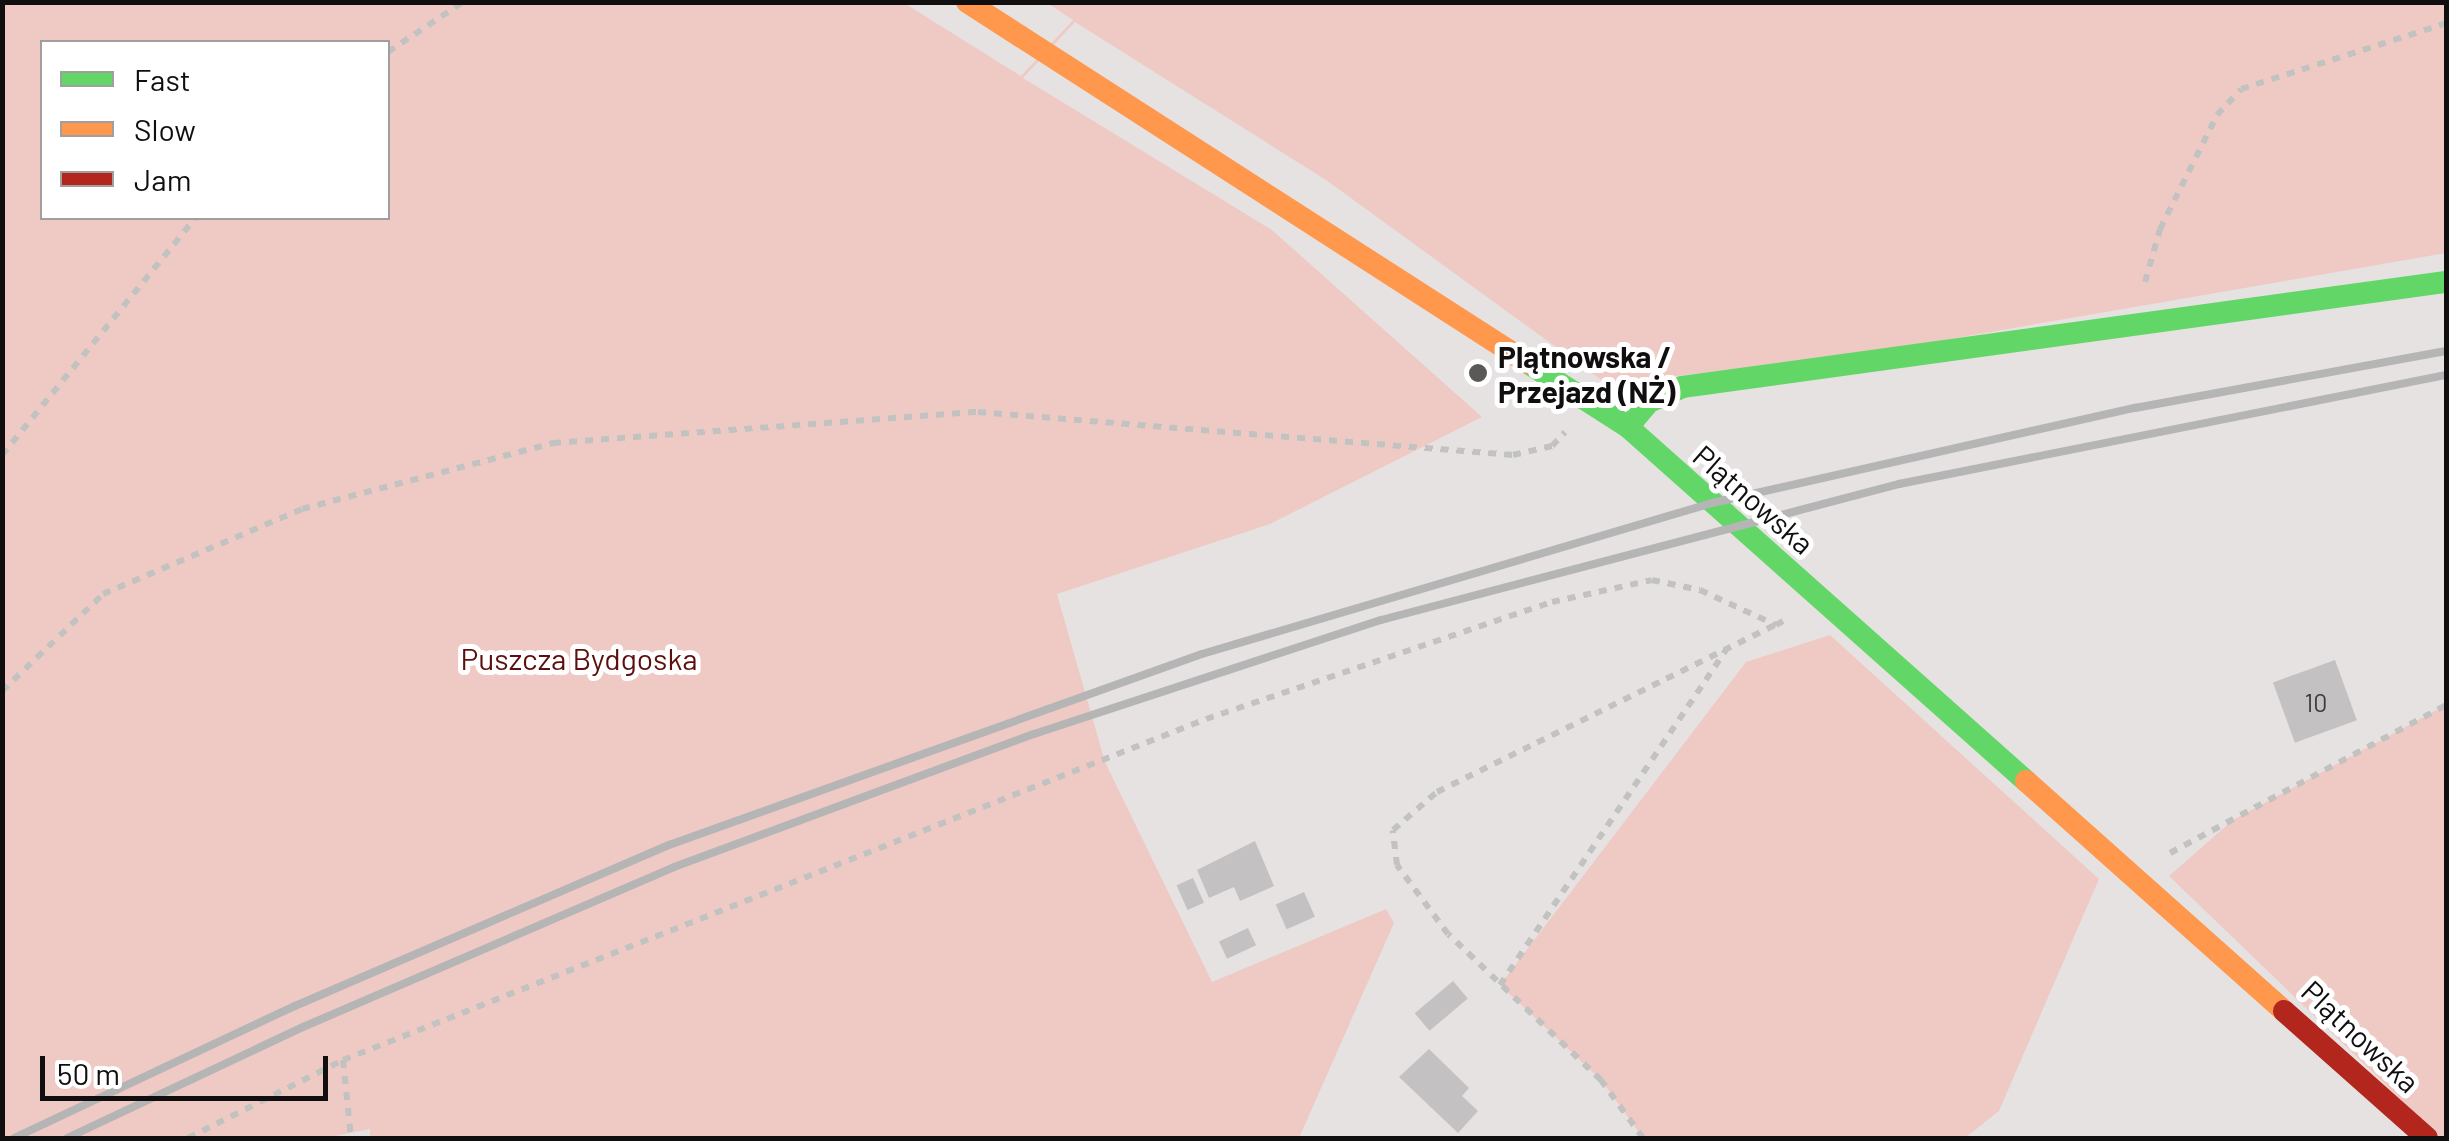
<!DOCTYPE html>
<html>
<head>
<meta charset="utf-8">
<style>
	body { margin:0 }
	#map { position:relative; width:2449px; height:1141px; overflow:hidden; background:#e5e2e1; font-family:Barlow,sans-serif }
	div>[style] { position:absolute }
	[style*='--x'] { left:calc(var(--x)*1px); top:calc(var(--y)*1px); width:calc(var(--w)*1px); rotate:calc(var(--a)*1deg) }
	.green>* { inset:0; background:#efcac5 }
	.building>* { inset:0; background:#c3c1c1; transform-origin:0 0 }
	.path>* { height:6px; margin-top:-3px; transform-origin:0; background:repeating-linear-gradient(90deg,#c2c2c1 0 8px,transparent 0 16px) }
	.fast>* { height:22px; margin:-11px; padding:0 11px; transform-origin:11px; border-radius:11px; background:#63d668 }
	.slow>* { height:22px; margin:-11px; padding:0 11px; transform-origin:11px; border-radius:11px; background:#ff974d }
	.jam>* { height:22px; margin:-11px; padding:0 11px; transform-origin:11px; border-radius:11px; background:#b3261e }
	.rail>* { height:8px; margin:-4px; padding:0 4px; transform-origin:4px; border-radius:4px; background:#b5b5b5 }
	.dots>* { width:28px; height:28px; translate:-50% -50%; box-sizing:border-box; border:5px solid #fff; border-radius:50% }
	span { translate:-50% -50%; white-space:nowrap; text-align:center; line-height:1.15; -webkit-text-stroke:10px #fff; paint-order:stroke }
	.number-label { font-size:25px; color:#3d3b3b }
	.number-label span { -webkit-text-stroke-width:0 }
	.poi-label { font-size:30px; color:#100e0e; font-weight:700 }
	.left { translate:0 -50%; text-align:left }
	.street-label { font-size:30px; color:#100e0e }
	.park-label { font-size:30px; color:#5d0f0e }
	.frame { position:absolute; inset:0; border:5px solid #100e0e; pointer-events:none }
	.legend { position:absolute; left:40px; top:40px; width:350px; height:180px; box-sizing:border-box; background:#fff; border:2px solid #9f9f9f; margin:0; padding:12px 18px; list-style:none; font-size:30px; color:#100e0e }
	.legend li { display:flex; align-items:center; gap:20px; height:50px }
	.legend b { width:50px; border:2px solid #9f9f9f }
	.scale { position:absolute; left:40px; top:1056px; width:288px; height:45px; box-sizing:border-box; border:5px solid #100e0e; border-top:0; padding-left:12px; font-size:30px; line-height:35px; white-space:nowrap; color:#100e0e; -webkit-text-stroke:8px #fff; paint-order:stroke }
</style>
</head>
<body>
<div id="map">
	<div class="green">
		<div style="clip-path:polygon(evenodd,2px 3px,904px 3px,1021px 76px,1073px 20px,1047px 3px,2446px 3px,2446px 253px,1858px 355px,1607px 384px,1326px 180px,1075px 22px,1023px 78px,1272px 230px,1482px 417px,1270px 524px,1057px 594px,1105px 762px,1212px 982px,1386px 909px,1394px 923px,1299px 1138px,370px 1138px,370px 1129px,326px 1138px,3px 1138px,2px 3px,42px 42px,388px 42px,388px 218px,42px 218px,42px 42px)"></div>
		<div style="clip-path:polygon(1830px 635px,2099px 879px,1999px 1111px,1965px 1138px,1643px 1138px,1601px 1080px,1500px 985px,1746px 662px)"></div>
		<div style="clip-path:polygon(2446px 705px,2446px 1138px,2441px 1138px,2169px 876px,2233px 820px)"></div>
	</div>
	<div class="building">
		<div style="left:2335px;top:660px;width:64px;height:66px;rotate:70deg"></div>
		<div style="clip-path:polygon(1255px 841px,1274px 886px,1240px 901px,1234px 887px,1209px 898px,1197px 870px)"></div>
		<div style="left:1193px;top:878px;width:27px;height:18px;rotate:66deg"></div>
		<div style="left:1304px;top:892px;width:27px;height:31px;rotate:66deg"></div>
		<div style="left:1248px;top:928px;width:19px;height:32px;rotate:65deg"></div>
		<div style="left:1453px;top:981px;width:23px;height:50px;rotate:50deg"></div>
		<div style="clip-path:polygon(1429px 1049px,1469px 1088px,1462px 1096px,1478px 1111px,1458px 1133px,1399px 1077px)"></div>
	</div>
	<div class="path">
		<div style="--x:388;--y:52;--w:90;--a:-33.7"></div>
		<div style="--x:2145;--y:282;--w:55;--a:-74.2"></div>
		<div style="--x:2160;--y:229;--w:127;--a:-63.4"></div>
		<div style="--x:2217;--y:115;--w:35;--a:-47"></div>
		<div style="--x:2241;--y:89;--w:215;--a:-17.8"></div>
		<div style="--x:2;--y:455;--w:306;--a:-50.8"></div>
		<div style="--x:2;--y:691;--w:140;--a:-43.8"></div>
		<div style="--x:103;--y:594;--w:216;--a:-23.1"></div>
		<div style="--x:302;--y:509;--w:260;--a:-14.7"></div>
		<div style="--x:553;--y:443;--w:426;--a:-4.2"></div>
		<div style="--x:978;--y:412;--w:537;--a:4.6"></div>
		<div style="--x:1513;--y:455;--w:40;--a:-13"></div>
		<div style="--x:1552;--y:446;--w:19;--a:-47"></div>
		<div style="--x:2170;--y:853;--w:313;--a:-28.2"></div>
		<div style="--x:1500;--y:985;--w:404;--a:-56"></div>
		<div style="--x:343;--y:1060;--w:78;--a:84.1"></div>
		<div style="--x:188;--y:1138;--w:174;--a:-26.7"></div>
		<div style="--x:343;--y:1060;--w:928;--a:-21.56"></div>
		<div style="--x:1206;--y:719;--w:365;--a:-18.7"></div>
		<div style="--x:1552;--y:602;--w:102;--a:-12.4"></div>
		<div style="--x:1652;--y:580;--w:49;--a:11.8"></div>
		<div style="--x:1700;--y:590;--w:84;--a:24.7"></div>
		<div style="--x:1776;--y:625;--w:13;--a:-29"></div>
		<div style="--x:1643;--y:1138;--w:72;--a:-125.9"></div>
		<div style="--x:1601;--y:1080;--w:211;--a:-136.3"></div>
		<div style="--x:1448;--y:934;--w:86;--a:-126.5"></div>
		<div style="--x:1397;--y:865;--w:35;--a:-97"></div>
		<div style="--x:1393;--y:830;--w:58;--a:-40.8"></div>
		<div style="--x:1437;--y:792;--w:377;--a:-26.3"></div>
	</div>
	<div class="fast">
		<div style="--x:1528;--y:363;--w:119;--a:32.6"></div>
		<div style="--x:1628;--y:427;--w:533;--a:41.65"></div>
		<div style="--x:1628;--y:427;--w:33;--a:-50"></div>
		<div style="--x:1649;--y:402;--w:36;--a:-24"></div>
		<div style="--x:1682;--y:387;--w:771;--a:-7.83"></div>
	</div>
	<div class="slow">
		<div style="--x:967;--y:2;--w:667;--a:32.76"></div>
		<div style="--x:2026;--y:781;--w:346;--a:41.7"></div>
	</div>
	<div class="jam">
		<div style="--x:2284;--y:1011;--w:191;--a:41.6"></div>
	</div>
	<div class="rail">
		<div style="--x:14;--y:1138;--w:310;--a:-25.2"></div>
		<div style="--x:295;--y:1006;--w:407;--a:-23.3"></div>
		<div style="--x:669;--y:845;--w:566;--a:-19.72"></div>
		<div style="--x:1202;--y:654;--w:532;--a:-16.49"></div>
		<div style="--x:1712;--y:503;--w:434;--a:-12.7"></div>
		<div style="--x:2135;--y:408;--w:316;--a:-10.4"></div>
		<div style="--x:67;--y:1138;--w:261;--a:-25.2"></div>
		<div style="--x:303;--y:1027;--w:404;--a:-23.3"></div>
		<div style="--x:674;--y:867;--w:384;--a:-20.3"></div>
		<div style="--x:1034;--y:734;--w:365;--a:-18.2"></div>
		<div style="--x:1381;--y:620;--w:536;--a:-14.71"></div>
		<div style="--x:1899;--y:484;--w:558;--a:-11.27"></div>
	</div>
	<div class="dots">
		<div style="left:1478px;top:373px;background:#5b5858"></div>
	</div>
	<div class="number-label">
		<span style="left:2316px;top:702px">10</span>
	</div>
	<div class="poi-label">
		<span class="left" style="left:1498px;top:373px">Plątnowska /<br>Przejazd (NŻ)</span>
	</div>
	<div class="street-label">
		<span style="left:1754px;top:499px;rotate:41deg">Plątnowska</span>
		<span style="left:2361px;top:1036px;rotate:43deg">Plątnowska</span>
	</div>
	<div class="park-label">
		<span style="left:579px;top:658px">Puszcza Bydgoska</span>
	</div>
	<div class="frame"></div>
	<ul class="legend">
	<li><b style="height:12px;background:#63d668"></b>Fast</li>
	<li><b style="height:12px;background:#ff974d"></b>Slow</li>
	<li><b style="height:12px;background:#b3261e"></b>Jam</li>
	</ul>
	<div class="scale">50 m</div>
</div>
</body>
</html>
